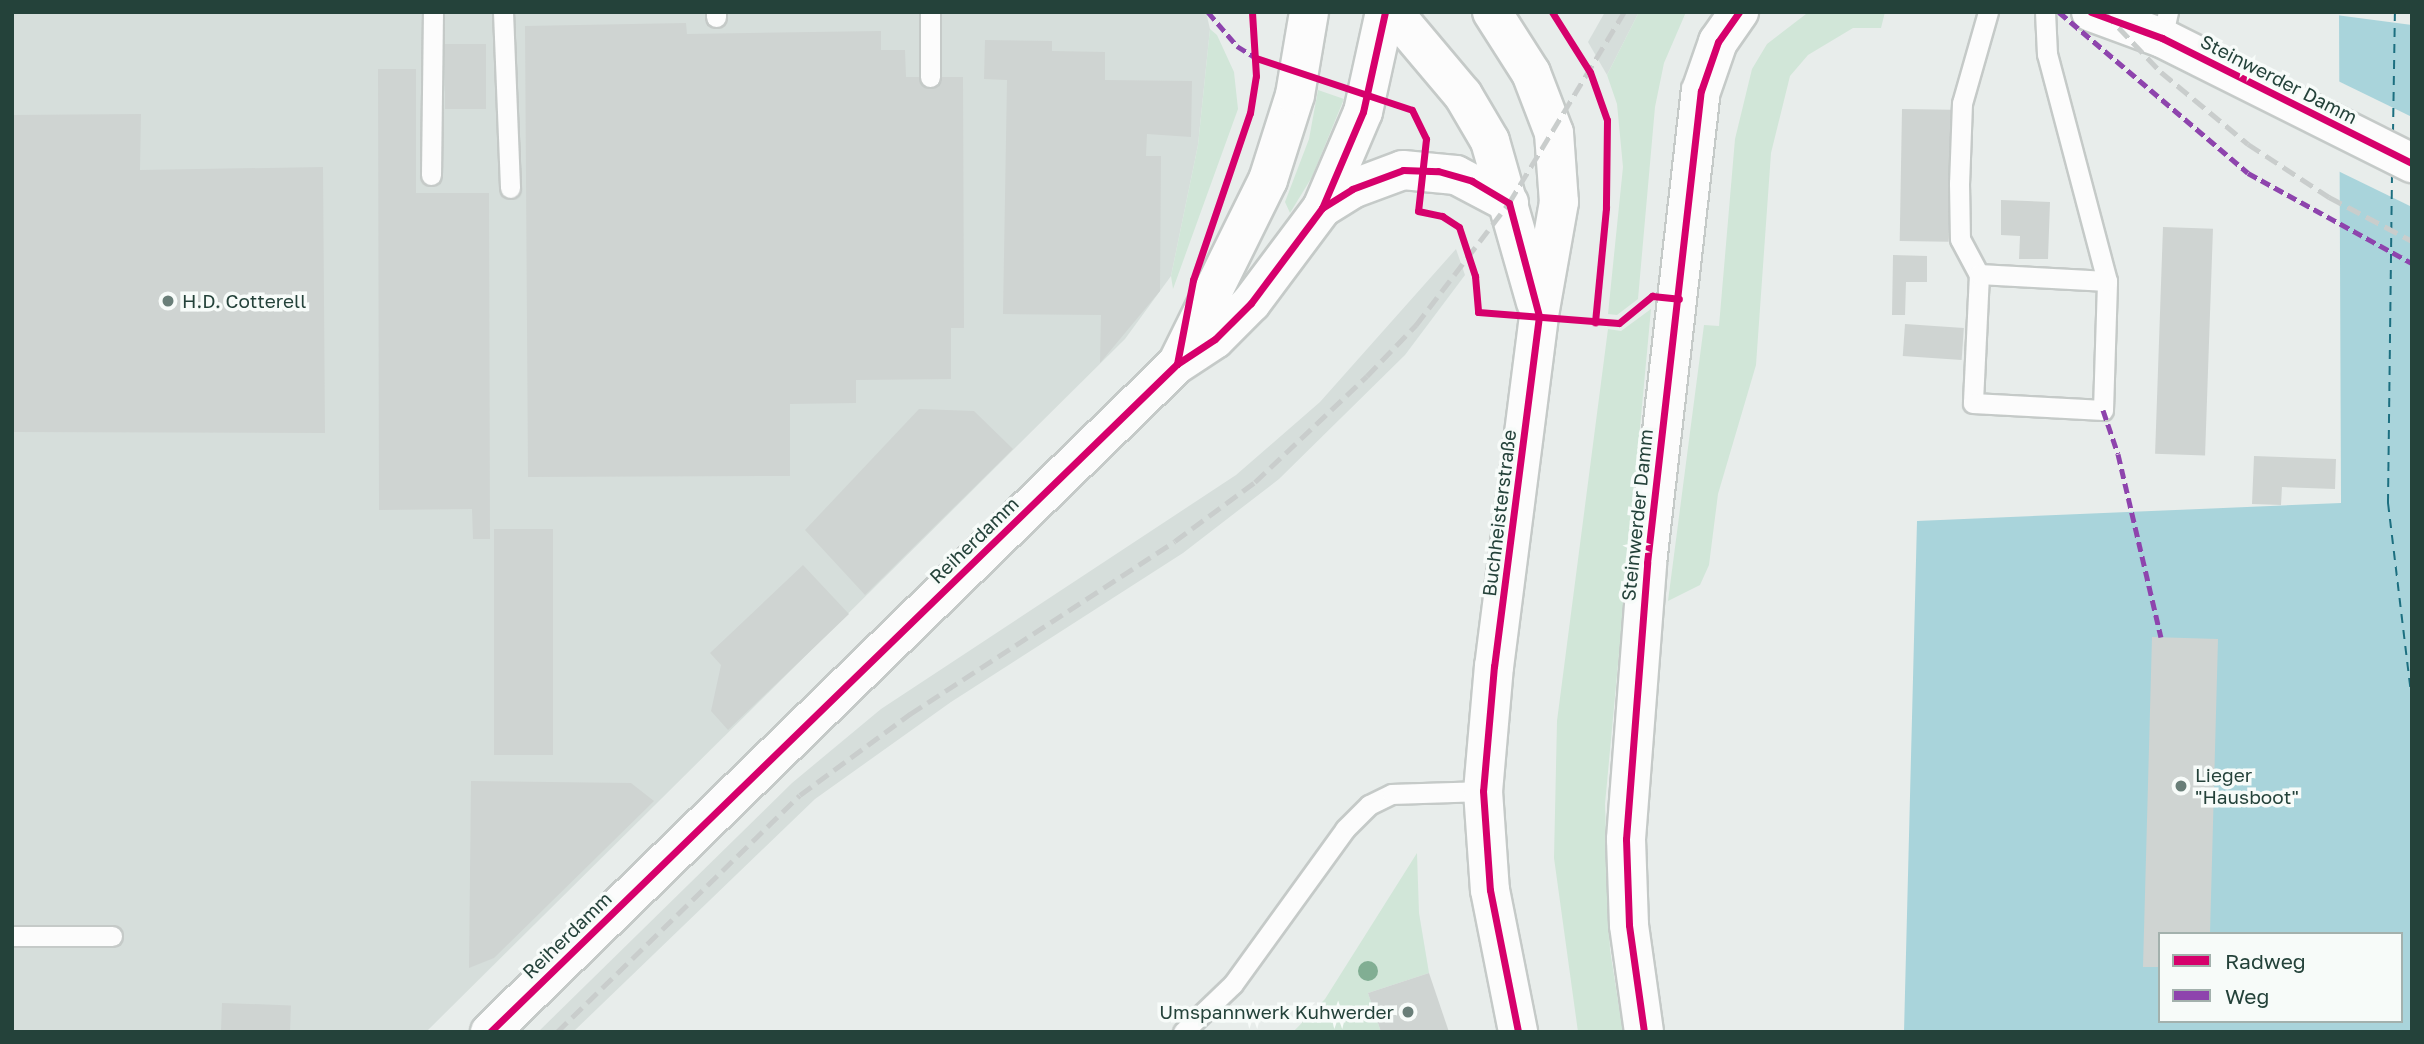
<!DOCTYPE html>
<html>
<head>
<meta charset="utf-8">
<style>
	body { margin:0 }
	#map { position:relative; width:2424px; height:1044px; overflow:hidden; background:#e8edeb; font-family:"Golos Text",sans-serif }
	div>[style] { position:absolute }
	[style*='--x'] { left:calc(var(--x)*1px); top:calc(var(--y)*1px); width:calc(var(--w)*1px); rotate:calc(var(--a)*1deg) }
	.built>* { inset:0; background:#d6dedb }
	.green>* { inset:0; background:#d1e6d8 }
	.water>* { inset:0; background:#a9d4db }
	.pier>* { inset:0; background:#e8edeb }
	.ferry>* { height:2px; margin-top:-1px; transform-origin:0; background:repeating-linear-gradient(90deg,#1c6f80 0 9px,transparent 0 16px) }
	.building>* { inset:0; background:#cfd4d2; transform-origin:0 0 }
	.roads { filter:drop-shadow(2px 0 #c5cac8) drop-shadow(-2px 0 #c5cac8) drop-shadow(0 2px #c5cac8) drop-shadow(0 -2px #c5cac8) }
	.lane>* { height:19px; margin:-9.5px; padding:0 9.5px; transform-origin:9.5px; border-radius:9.5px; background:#fcfcfc }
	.street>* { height:38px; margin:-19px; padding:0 19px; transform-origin:19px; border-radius:19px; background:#fcfcfc }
	.secondary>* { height:38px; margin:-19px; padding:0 19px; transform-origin:19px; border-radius:19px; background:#fcfcfc }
	.rail>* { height:5px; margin-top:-2.5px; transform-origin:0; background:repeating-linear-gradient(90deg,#c9cdcc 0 14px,transparent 0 21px) }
	.quiet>* { height:5px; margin-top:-2.5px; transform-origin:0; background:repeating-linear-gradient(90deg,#8e44ad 0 10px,transparent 0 15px) }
	.cycleway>* { height:7px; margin:-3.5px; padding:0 3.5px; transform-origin:3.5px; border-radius:3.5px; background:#d6006c }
	.trees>* { width:20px; height:20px; margin:-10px; border-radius:50%; background:#81ae93 }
	.dots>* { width:19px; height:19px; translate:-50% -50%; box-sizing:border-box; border:4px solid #f7fbf9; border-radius:50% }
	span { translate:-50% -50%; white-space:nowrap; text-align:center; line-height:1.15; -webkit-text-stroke:7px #f7fbf9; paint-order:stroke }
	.street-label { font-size:19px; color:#24423a }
	.poi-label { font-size:19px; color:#24423a }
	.left { translate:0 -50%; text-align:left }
	.right { translate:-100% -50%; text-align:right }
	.frame { position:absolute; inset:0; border:14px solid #24423a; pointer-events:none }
	.legend { position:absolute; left:2158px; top:932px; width:245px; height:91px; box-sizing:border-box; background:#f7fbf9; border:2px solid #a3b1ad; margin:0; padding:9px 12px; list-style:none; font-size:21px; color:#24423a }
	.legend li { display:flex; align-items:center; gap:14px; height:35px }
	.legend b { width:35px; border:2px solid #a3b1ad }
</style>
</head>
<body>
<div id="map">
	<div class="built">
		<div style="clip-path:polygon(12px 12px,1206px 12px,1210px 29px,1198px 145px,1171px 276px,1125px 339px,426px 1032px,12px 1032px)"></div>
		<div style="clip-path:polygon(1605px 12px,1639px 12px,1607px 75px,1588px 42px)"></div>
		<div style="clip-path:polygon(1456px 249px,1465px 275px,1405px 355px,1279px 479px,1183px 553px,951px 702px,815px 799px,573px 1032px,538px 1032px,792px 783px,881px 709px,1236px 475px,1320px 402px)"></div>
	</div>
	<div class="green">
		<div style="clip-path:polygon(1639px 12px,1686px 12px,1664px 63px,1655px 107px,1638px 299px,1617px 315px,1608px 314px,1623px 167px,1617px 104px,1607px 75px)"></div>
		<div style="clip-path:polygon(1885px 12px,1881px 28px,1853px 28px,1808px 55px,1790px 76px,1771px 153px,1756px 365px,1718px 494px,1709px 565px,1700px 585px,1668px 601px,1704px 325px,1719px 326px,1735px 139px,1752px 69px,1767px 44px,1806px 14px)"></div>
		<div style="clip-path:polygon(1210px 29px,1217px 35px,1234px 72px,1238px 109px,1173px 289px,1171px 276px,1198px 145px)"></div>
		<div style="clip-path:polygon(1318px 90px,1344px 99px,1312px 177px,1290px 213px,1285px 202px,1309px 139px)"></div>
		<div style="clip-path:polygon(1651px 309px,1605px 804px,1610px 950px,1623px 1032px,1578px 1032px,1554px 858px,1557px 721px,1608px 329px,1621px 331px)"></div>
		<div style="clip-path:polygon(1417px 853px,1419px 913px,1429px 973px,1368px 993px,1381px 1032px,1293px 1032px,1325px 999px)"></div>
	</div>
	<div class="water">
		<div style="clip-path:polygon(evenodd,2339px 12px,2412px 12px,2412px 1032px,1904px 1032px,1917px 521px,2341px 503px,2339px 12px,2160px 934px,2401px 934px,2401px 1021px,2160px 1021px,2160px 934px)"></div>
	</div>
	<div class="pier">
		<div style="clip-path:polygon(2336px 12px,2412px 12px,2412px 25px,2336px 15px)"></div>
		<div style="clip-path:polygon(2336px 80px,2412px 117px,2412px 207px,2336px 170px)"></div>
	</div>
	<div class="ferry">
		<div style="--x:2393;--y:133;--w:121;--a:-89.1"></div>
		<div style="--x:2392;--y:174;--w:329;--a:90.7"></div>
		<div style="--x:2388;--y:503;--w:198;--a:83.1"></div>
	</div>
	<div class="building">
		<div style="clip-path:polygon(686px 23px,687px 34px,881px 31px,881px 50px,905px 50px,906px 77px,963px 77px,964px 328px,951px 328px,951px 379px,856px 380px,856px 403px,790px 404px,790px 476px,528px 477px,525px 26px)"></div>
		<div style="clip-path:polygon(985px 40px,1052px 41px,1052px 51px,1105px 52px,1105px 80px,1192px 81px,1191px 137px,1147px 134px,1146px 156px,1161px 156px,1160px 291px,1100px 363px,1101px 315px,1003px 314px,1007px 80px,984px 79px)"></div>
		<div style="left:445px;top:44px;width:41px;height:65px"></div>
		<div style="clip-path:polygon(378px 69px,416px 69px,416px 193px,489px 193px,490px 539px,473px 539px,472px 509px,379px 510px)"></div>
		<div style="left:1902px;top:109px;width:49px;height:132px;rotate:1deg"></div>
		<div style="clip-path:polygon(141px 114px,140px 170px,323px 167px,325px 433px,12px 432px,12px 115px)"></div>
		<div style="clip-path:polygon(2001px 200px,2050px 202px,2048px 259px,2019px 259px,2020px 236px,2001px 235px)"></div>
		<div style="left:2163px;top:227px;width:50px;height:227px;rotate:2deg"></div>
		<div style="clip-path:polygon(1893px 255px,1927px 256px,1927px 282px,1906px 282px,1905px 315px,1892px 315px)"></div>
		<div style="left:1905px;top:324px;width:59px;height:32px;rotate:4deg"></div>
		<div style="clip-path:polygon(919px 409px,974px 411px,1013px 449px,865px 595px,805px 530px)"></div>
		<div style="clip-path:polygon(2254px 456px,2336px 459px,2335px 489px,2282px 487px,2281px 505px,2252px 504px)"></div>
		<div style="left:494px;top:529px;width:59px;height:226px"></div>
		<div style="clip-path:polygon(803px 565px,849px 614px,728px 730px,711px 711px,721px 665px,710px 653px)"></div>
		<div style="clip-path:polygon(2152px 637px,2218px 639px,2210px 934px,2160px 934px,2160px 967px,2143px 967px)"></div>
		<div style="clip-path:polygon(471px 781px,631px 783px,654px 801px,494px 958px,469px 968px)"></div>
		<div style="clip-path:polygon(1429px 973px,1449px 1032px,1381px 1032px,1368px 993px)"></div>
		<div style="left:222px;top:1003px;width:69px;height:29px;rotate:2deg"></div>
	</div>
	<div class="roads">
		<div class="lane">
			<div style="--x:503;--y:12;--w:176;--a:87.7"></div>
			<div style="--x:716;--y:12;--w:5;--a:90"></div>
			<div style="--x:1988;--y:12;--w:95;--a:105.9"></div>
			<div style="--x:1962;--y:103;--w:80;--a:92.1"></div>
			<div style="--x:1959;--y:183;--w:56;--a:89"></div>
			<div style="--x:1960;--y:239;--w:40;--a:62"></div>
			<div style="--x:1979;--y:274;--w:129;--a:92.7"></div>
			<div style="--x:1973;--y:403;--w:130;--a:3.1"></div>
			<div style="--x:2103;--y:410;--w:129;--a:-88.2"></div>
			<div style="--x:2107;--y:281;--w:235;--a:-104.8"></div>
			<div style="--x:2047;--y:54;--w:42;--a:-92.7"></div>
			<div style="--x:2162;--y:38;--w:27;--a:-77"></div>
			<div style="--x:930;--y:77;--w:65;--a:-90"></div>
			<div style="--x:431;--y:175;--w:163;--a:-89.3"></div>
			<div style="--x:1979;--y:274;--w:128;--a:3.1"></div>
			<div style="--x:12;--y:936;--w:100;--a:0"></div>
			<div style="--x:1183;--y:1032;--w:69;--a:-43.8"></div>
			<div style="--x:1233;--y:984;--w:191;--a:-54.1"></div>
			<div style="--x:1345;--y:829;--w:34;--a:-45"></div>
			<div style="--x:1369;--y:805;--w:25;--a:-26"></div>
			<div style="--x:1392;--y:794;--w:91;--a:-1.9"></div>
		</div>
		<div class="street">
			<div style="--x:1393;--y:12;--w:109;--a:49.9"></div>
			<div style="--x:1463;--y:95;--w:53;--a:59.6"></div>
			<div style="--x:1490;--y:141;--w:168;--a:74.1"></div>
			<div style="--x:1492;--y:12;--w:72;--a:57.4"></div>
			<div style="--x:1531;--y:73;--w:64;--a:69"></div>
			<div style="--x:1554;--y:133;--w:69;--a:85.9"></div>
			<div style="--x:1559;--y:202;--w:116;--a:100"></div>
			<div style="--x:1539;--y:316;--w:353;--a:97.3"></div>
			<div style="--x:1494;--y:666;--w:125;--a:95"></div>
			<div style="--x:1483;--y:791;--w:99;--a:86"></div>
			<div style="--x:1490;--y:890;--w:145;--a:78.8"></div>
			<div style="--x:2091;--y:12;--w:76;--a:20.1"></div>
			<div style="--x:2162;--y:38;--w:280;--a:26.6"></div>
			<div style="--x:1322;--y:208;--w:36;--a:-32"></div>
			<div style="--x:1352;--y:189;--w:54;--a:-20.4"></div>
			<div style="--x:1403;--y:170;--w:53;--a:5.4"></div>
			<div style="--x:1456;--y:175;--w:60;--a:27.8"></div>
			<div style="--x:1644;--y:1032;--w:108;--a:-98"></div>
			<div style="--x:1629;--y:925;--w:86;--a:-92"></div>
			<div style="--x:1626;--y:839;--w:277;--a:-85.6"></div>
			<div style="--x:1647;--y:563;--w:475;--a:-83.5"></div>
			<div style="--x:1701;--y:91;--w:52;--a:-70.9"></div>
			<div style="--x:1718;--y:42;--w:37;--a:-55"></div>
		</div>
		<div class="secondary">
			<div style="--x:1178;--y:362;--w:203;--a:-63.7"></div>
			<div style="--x:1268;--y:180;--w:89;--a:-72.4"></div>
			<div style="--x:1295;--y:95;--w:84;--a:-80.4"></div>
			<div style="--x:490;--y:1032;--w:958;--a:-44.2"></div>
			<div style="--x:1177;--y:364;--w:45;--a:-33.3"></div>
			<div style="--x:1215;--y:339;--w:51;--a:-45"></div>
			<div style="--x:1251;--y:303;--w:119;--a:-53.2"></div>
			<div style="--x:1322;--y:208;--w:104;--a:-66.9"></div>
			<div style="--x:1363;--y:112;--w:102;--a:-77.6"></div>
		</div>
	</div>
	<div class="rail">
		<div style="--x:2104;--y:12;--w:83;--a:46.5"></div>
		<div style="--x:2161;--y:72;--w:113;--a:39.6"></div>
		<div style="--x:2248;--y:144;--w:97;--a:33.2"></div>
		<div style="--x:2329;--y:197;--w:94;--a:27.9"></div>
		<div style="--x:557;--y:1032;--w:339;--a:-44.3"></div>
		<div style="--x:800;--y:795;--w:137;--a:-36.4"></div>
		<div style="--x:910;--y:714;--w:316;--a:-33.1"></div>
		<div style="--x:1175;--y:541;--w:99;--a:-36.4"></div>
		<div style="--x:1255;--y:482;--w:154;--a:-43.4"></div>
		<div style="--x:1367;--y:376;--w:71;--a:-46.1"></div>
		<div style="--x:1416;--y:325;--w:153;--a:-52.7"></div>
		<div style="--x:1509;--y:203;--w:223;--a:-58.9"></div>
	</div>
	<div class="quiet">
		<div style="--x:1208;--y:12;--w:45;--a:49.5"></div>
		<div style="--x:1237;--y:46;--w:22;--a:32"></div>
		<div style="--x:2059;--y:12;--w:248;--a:40.4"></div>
		<div style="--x:2248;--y:173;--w:187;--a:28.8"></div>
		<div style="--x:2103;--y:410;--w:46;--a:71.2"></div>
		<div style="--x:2118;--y:454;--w:188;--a:76.8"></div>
	</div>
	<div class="cycleway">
		<div style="--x:1552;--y:12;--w:71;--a:57.7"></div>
		<div style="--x:1590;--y:72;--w:51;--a:70.5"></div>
		<div style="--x:1607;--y:120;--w:88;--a:90.7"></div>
		<div style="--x:1606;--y:208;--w:115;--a:95.5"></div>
		<div style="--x:2091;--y:12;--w:76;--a:20.1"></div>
		<div style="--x:2162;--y:38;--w:280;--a:26.6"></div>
		<div style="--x:1256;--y:58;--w:164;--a:18.4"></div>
		<div style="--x:1412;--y:110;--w:32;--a:64"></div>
		<div style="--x:1426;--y:139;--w:72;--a:96.3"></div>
		<div style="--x:1418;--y:211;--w:25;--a:12"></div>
		<div style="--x:1442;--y:216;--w:20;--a:33"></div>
		<div style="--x:1459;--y:227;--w:52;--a:71.9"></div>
		<div style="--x:1475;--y:276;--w:36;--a:85"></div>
		<div style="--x:1478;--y:312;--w:141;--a:4.5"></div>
		<div style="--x:1619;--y:323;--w:43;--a:-39.3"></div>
		<div style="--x:1652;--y:296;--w:27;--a:6"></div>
		<div style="--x:1322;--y:208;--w:36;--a:-32"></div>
		<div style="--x:1352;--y:189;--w:54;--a:-20.4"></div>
		<div style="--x:1403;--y:170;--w:35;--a:2"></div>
		<div style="--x:1438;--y:171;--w:35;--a:16"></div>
		<div style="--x:1472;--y:181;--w:43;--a:30.7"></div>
		<div style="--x:1509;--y:203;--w:117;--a:75.1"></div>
		<div style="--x:1539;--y:316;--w:353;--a:97.3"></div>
		<div style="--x:1494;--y:666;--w:125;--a:95"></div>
		<div style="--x:1483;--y:791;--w:99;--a:86"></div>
		<div style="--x:1490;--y:890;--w:145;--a:78.8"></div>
		<div style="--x:1177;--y:364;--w:86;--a:-79.2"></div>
		<div style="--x:1193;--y:280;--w:176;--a:-71.2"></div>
		<div style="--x:1250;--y:113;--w:37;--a:-81"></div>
		<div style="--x:1256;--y:76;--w:64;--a:-93.6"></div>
		<div style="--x:490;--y:1032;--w:958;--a:-44.2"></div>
		<div style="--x:1177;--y:364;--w:45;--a:-33.3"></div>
		<div style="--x:1215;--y:339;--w:51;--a:-45"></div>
		<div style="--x:1251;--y:303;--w:119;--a:-53.2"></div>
		<div style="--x:1322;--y:208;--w:104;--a:-66.9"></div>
		<div style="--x:1363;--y:112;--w:102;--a:-77.6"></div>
		<div style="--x:1644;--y:1032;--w:108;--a:-98"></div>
		<div style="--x:1629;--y:925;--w:86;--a:-92"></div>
		<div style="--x:1626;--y:839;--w:277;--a:-85.6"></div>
		<div style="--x:1647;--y:563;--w:475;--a:-83.5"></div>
		<div style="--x:1701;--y:91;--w:52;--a:-70.9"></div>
		<div style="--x:1718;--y:42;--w:37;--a:-55"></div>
	</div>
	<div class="trees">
		<div style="left:1368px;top:971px"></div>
	</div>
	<div class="dots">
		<div style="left:168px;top:301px;background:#697e78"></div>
		<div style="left:2181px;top:786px;background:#697e78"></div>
		<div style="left:1408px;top:1012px;background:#697e78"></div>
	</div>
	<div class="street-label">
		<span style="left:2279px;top:79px;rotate:27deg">Steinwerder Damm</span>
		<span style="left:1499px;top:513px;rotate:-83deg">Buchheisterstraße</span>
		<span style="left:1637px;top:515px;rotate:-84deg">Steinwerder Damm</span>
		<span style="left:974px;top:540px;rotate:-44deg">Reiherdamm</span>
		<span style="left:567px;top:935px;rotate:-44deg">Reiherdamm</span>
	</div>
	<div class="poi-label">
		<span class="left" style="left:182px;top:301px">H.D. Cotterell</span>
		<span class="left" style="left:2195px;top:786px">Lieger<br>"Hausboot"</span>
		<span class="right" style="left:1394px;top:1012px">Umspannwerk Kuhwerder</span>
	</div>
	<div class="frame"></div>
	<ul class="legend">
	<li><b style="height:9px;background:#d6006c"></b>Radweg</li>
	<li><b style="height:9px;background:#8e44ad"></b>Weg</li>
	</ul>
</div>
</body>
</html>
